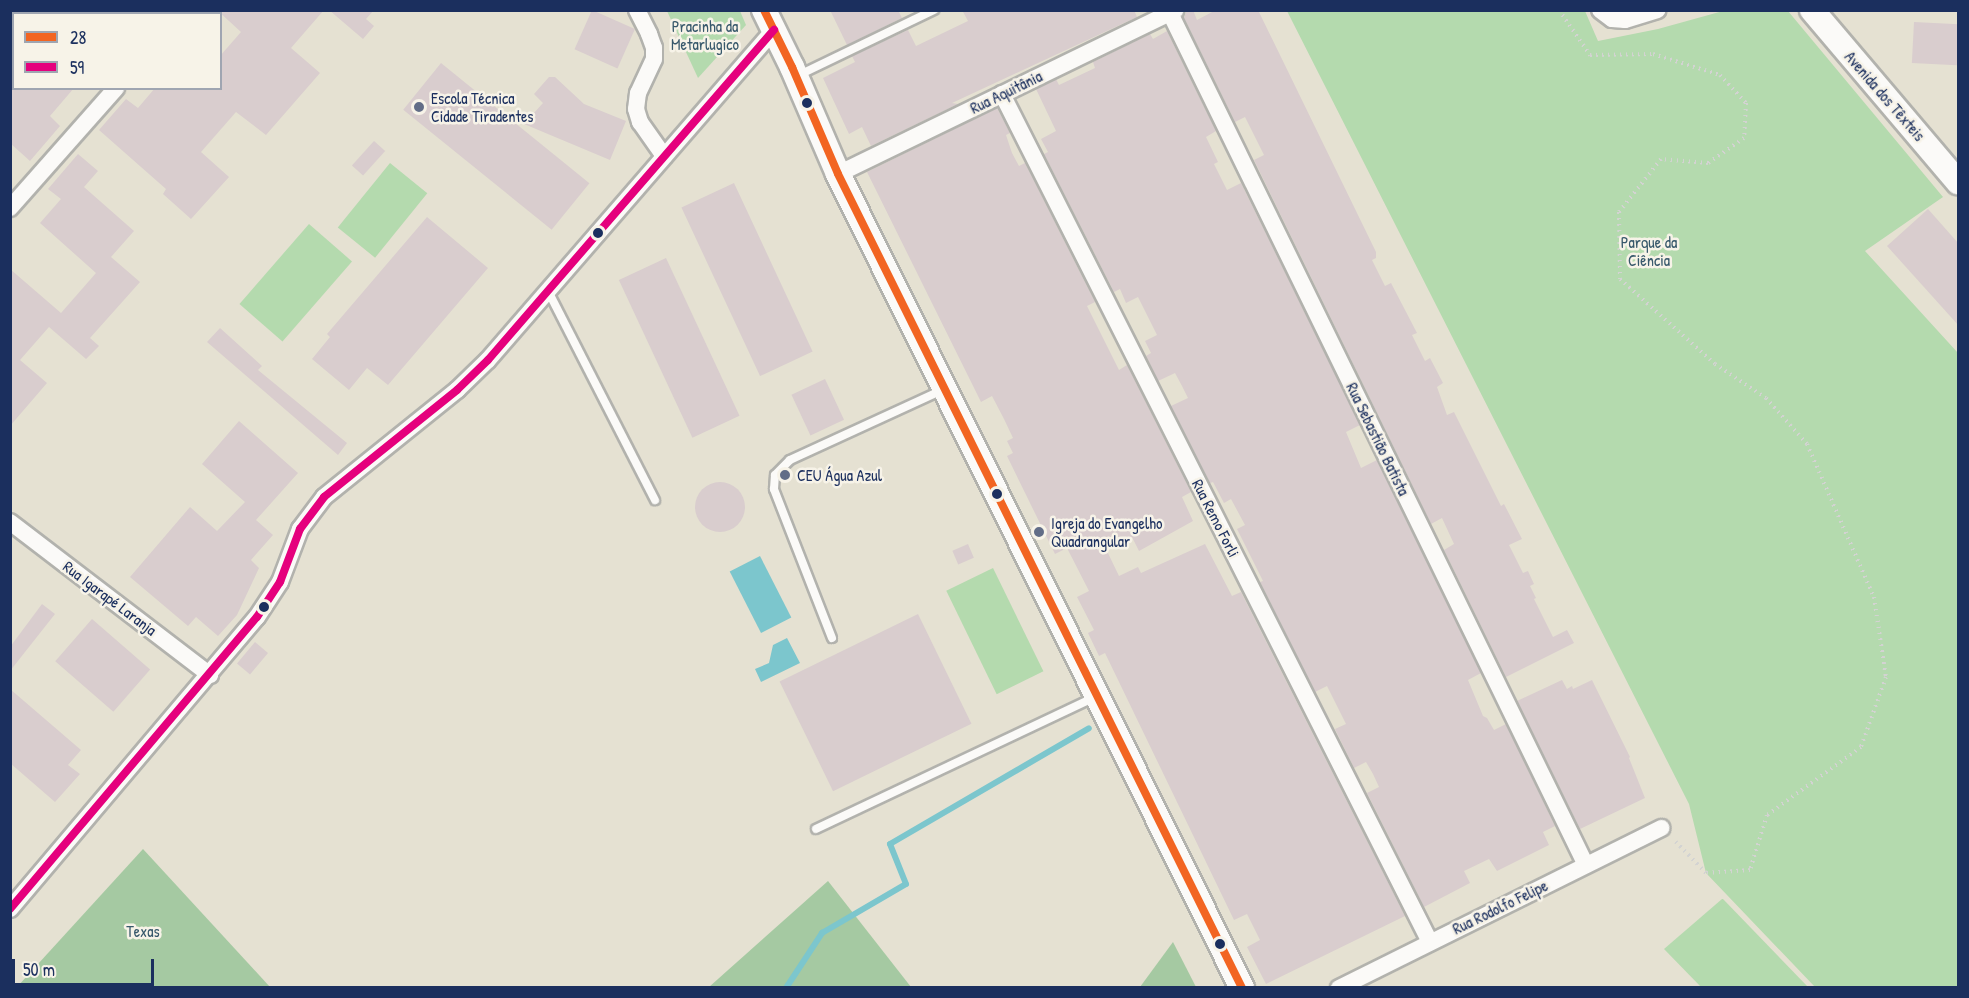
<!DOCTYPE html>
<html>
<head>
<meta charset="utf-8">
<style>
	body { margin:0 }
	#map { position:relative; width:1969px; height:998px; overflow:hidden; background:#e5e1d2; font-family:"Patrick Hand",sans-serif }
	div>[style] { position:absolute }
	[style*='--x'] { left:calc(var(--x)*1px); top:calc(var(--y)*1px); width:calc(var(--w)*1px); rotate:calc(var(--a)*1deg) }
	.green>* { inset:0; background:#b4daae; transform-origin:0 0 }
	.forest>* { inset:0; background:#a5c9a2 }
	.water>* { inset:0; background:#7cc6cd; transform-origin:0 0 }
	.stream>* { height:6px; margin:-3px; padding:0 3px; transform-origin:3px; border-radius:3px; background:#7cc6cd }
	.building>* { inset:0; background:#d9cdce; transform-origin:0 0 }
	.round { border-radius:50% }
	.path>* { height:4px; margin-top:-2px; transform-origin:0; background:repeating-linear-gradient(90deg,#d3d3d2 0 1.5px,transparent 0 6px) }
	.roads { filter:drop-shadow(2px 0 #b2b2ad) drop-shadow(-2px 0 #b2b2ad) drop-shadow(0 2px #b2b2ad) drop-shadow(0 -2px #b2b2ad) }
	.service>* { height:8px; margin:-4px; padding:0 4px; transform-origin:4px; border-radius:4px; background:#fbfaf8 }
	.minor>* { height:16px; margin:-8px; padding:0 8px; transform-origin:8px; border-radius:8px; background:#fbfaf8 }
	.secondary>* { height:24px; margin:-12px; padding:0 12px; transform-origin:12px; border-radius:12px; background:#fbfaf8 }
	.bus-1>* { height:8px; margin:-4px; padding:0 4px; transform-origin:4px; border-radius:4px; background:#f26522 }
	.bus-2>* { height:8px; margin:-4px; padding:0 4px; transform-origin:4px; border-radius:4px; background:#e5007d }
	.dots>* { width:16px; height:16px; translate:-50% -50%; box-sizing:border-box; border:3px solid #f7f3e8; border-radius:50% }
	span { translate:-50% -50%; white-space:nowrap; text-align:center; line-height:1.15; -webkit-text-stroke:5px #f7f3e8; paint-order:stroke }
	.park-label { font-size:16px; color:#37586b }
	.street-label { font-size:16px; color:#1b2f5e }
	.poi-label { font-size:16px; color:#1b2f5e }
	.left { translate:0 -50%; text-align:left }
	.frame { position:absolute; inset:0; border:12px solid #1b2f5e; pointer-events:none }
	.legend { position:absolute; left:12px; top:12px; width:210px; height:78px; box-sizing:border-box; background:#f7f3e8; border:2px solid #9fa5b1; margin:0; padding:8px 10px; list-style:none; font-size:18px; color:#1b2f5e }
	.legend li { display:flex; align-items:center; gap:12px; height:30px }
	.legend b { width:30px; border:2px solid #9fa5b1 }
	.scale { position:absolute; left:12px; top:959px; width:142px; height:27px; box-sizing:border-box; border:3px solid #1b2f5e; border-top:0; padding-left:8px; font-size:18px; line-height:21px; white-space:nowrap; color:#1b2f5e; -webkit-text-stroke:4px #f7f3e8; paint-order:stroke }
</style>
</head>
<body>
<div id="map">
	<div class="green">
		<div style="clip-path:polygon(667px 11px,740px 11px,746px 25px,698px 78px)"></div>
		<div style="clip-path:polygon(1287px 11px,1585px 11px,1598px 41px,1658px 29px,1723px 11px,1788px 11px,1943px 197px,1865px 251px,1958px 353px,1958px 987px,1815px 987px,1706px 873px,1689px 804px)"></div>
		<div style="left:390px;top:163px;width:48px;height:83px;rotate:39deg"></div>
		<div style="left:309px;top:224px;width:57px;height:106px;rotate:41deg"></div>
		<div style="left:993px;top:568px;width:115px;height:52px;rotate:64deg"></div>
		<div style="clip-path:polygon(1722px 899px,1723px 899px,1808px 987px,1701px 987px,1664px 949px)"></div>
	</div>
	<div class="forest">
		<div style="clip-path:polygon(143px 849px,270px 987px,17px 987px)"></div>
		<div style="clip-path:polygon(828px 881px,911px 987px,709px 987px)"></div>
		<div style="clip-path:polygon(1173px 942px,1196px 987px,1140px 987px)"></div>
	</div>
	<div class="water">
		<div style="left:760px;top:556px;width:69px;height:34px;rotate:63deg"></div>
		<div style="clip-path:polygon(787px 638px,800px 663px,761px 682px,755px 669px,769px 663px,773px 645px)"></div>
	</div>
	<div class="stream">
		<div style="--x:786;--y:988;--w:66;--a:-56.8"></div>
		<div style="--x:822;--y:933;--w:97;--a:-30.3"></div>
		<div style="--x:906;--y:884;--w:43;--a:-111.8"></div>
		<div style="--x:890;--y:844;--w:230;--a:-30.2"></div>
	</div>
	<div class="building">
		<div style="clip-path:polygon(217px 10px,324px 10px,291px 48px,320px 73px,266px 135px,236px 112px,201px 152px,229px 177px,191px 219px,163px 194px,166px 189px,99px 130px,126px 99px,138px 108px,155px 88px,220px 88px,220px 56px,241px 32px)"></div>
		<div style="clip-path:polygon(329px 10px,374px 10px,366px 19px,374px 26px,363px 39px)"></div>
		<div style="left:592px;top:10px;width:47px;height:43px;rotate:24deg"></div>
		<div style="clip-path:polygon(830px 10px,898px 10px,902px 18px,847px 45px)"></div>
		<div style="clip-path:polygon(962px 10px,1134px 10px,1137px 17px,952px 103px,958px 104px,871px 146px,862px 127px,849px 134px,823px 78px,855px 62px,852px 56px,908px 30px,916px 46px,968px 21px)"></div>
		<div style="clip-path:polygon(1187px 10px,1193px 10px,1197px 20px,1216px 10px,1258px 10px,1376px 252px,1376px 258px,1372px 260px,1385px 286px,1391px 283px,1417px 333px,1412px 335px,1425px 361px,1430px 358px,1443px 383px,1437px 387px,1447px 415px,1454px 412px,1501px 506px,1504px 504px,1522px 539px,1509px 545px,1523px 573px,1528px 571px,1534px 584px,1530px 586px,1536px 598px,1534px 599px,1553px 637px,1567px 630px,1574px 643px,1506px 677px,1444px 550px,1454px 544px,1442px 518px,1431px 524px,1254px 160px,1264px 155px,1245px 117px,1235px 122px,1184px 18px)"></div>
		<div style="left:1914px;top:22px;width:45px;height:41px;rotate:3deg"></div>
		<div style="clip-path:polygon(1167px 31px,1216px 131px,1206px 137px,1218px 162px,1214px 164px,1227px 190px,1241px 183px,1360px 425px,1346px 432px,1361px 468px,1377px 460px,1481px 673px,1468px 680px,1483px 716px,1487px 718px,1494px 730px,1506px 724px,1555px 826px,1543px 832px,1549px 845px,1497px 871px,1489px 859px,1464px 871px,1470px 883px,1424px 907px,1367px 793px,1379px 787px,1373px 774px,1366px 762px,1354px 768px,1335px 729px,1346px 724px,1327px 686px,1315px 692px,1260px 582px,1263px 581px,1237px 529px,1245px 525px,1231px 499px,1224px 503px,1213px 482px,1210px 483px,1171px 406px,1188px 398px,1182px 386px,1175px 373px,1158px 381px,1146px 356px,1151px 353px,1145px 341px,1157px 335px,1138px 297px,1126px 303px,1120px 289px,1114px 292px,1044px 154px,1048px 152px,1041px 139px,1056px 131px,1036px 89px,1056px 79px,1059px 85px,1095px 68px,1093px 62px,1150px 34px,1153px 39px)"></div>
		<div style="left:441px;top:63px;width:191px;height:60px;rotate:39deg"></div>
		<div style="clip-path:polygon(549px 77px,555px 77px,584px 104px,626px 121px,610px 160px,524px 124px,543px 103px,534px 94px)"></div>
		<div style="clip-path:polygon(10px 88px,74px 88px,50px 116px,60px 126px,30px 161px,10px 143px)"></div>
		<div style="clip-path:polygon(997px 108px,1010px 133px,1006px 135px,1012px 153px,1019px 166px,1025px 163px,1095px 302px,1087px 306px,1119px 370px,1127px 365px,1191px 492px,1182px 497px,1193px 521px,1139px 551px,1132px 537px,1106px 549px,1119px 576px,1138px 567px,1141px 573px,1205px 544px,1232px 596px,1241px 592px,1405px 916px,1266px 984px,1247px 947px,1260px 940px,1247px 914px,1234px 920px,1105px 653px,1099px 656px,1088px 633px,1094px 630px,1077px 597px,1089px 591px,1067px 548px,1055px 554px,1007px 456px,1013px 453px,1007px 441px,1013px 438px,1004px 419px,992px 396px,981px 402px,867px 172px)"></div>
		<div style="left:374px;top:141px;width:15px;height:33px;rotate:42deg"></div>
		<div style="clip-path:polygon(78px 154px,98px 171px,84px 187px,134px 231px,111px 257px,140px 282px,90px 338px,99px 346px,86px 359px,49px 327px,20px 360px,47px 383px,10px 426px,10px 269px,61px 313px,96px 273px,40px 223px,61px 199px,48px 189px)"></div>
		<div style="left:734px;top:183px;width:186px;height:58px;rotate:65deg"></div>
		<div style="clip-path:polygon(1928px 209px,1959px 244px,1959px 326px,1887px 246px)"></div>
		<div style="clip-path:polygon(427px 217px,488px 268px,388px 385px,367px 368px,349px 390px,312px 359px,330px 337px,327px 334px)"></div>
		<div style="left:666px;top:258px;width:174px;height:52px;rotate:65deg"></div>
		<div style="clip-path:polygon(220px 328px,262px 366px,258px 370px,347px 443px,338px 455px,207px 342px)"></div>
		<div style="left:825px;top:379px;width:45px;height:37px;rotate:65deg"></div>
		<div style="clip-path:polygon(239px 421px,298px 473px,256px 520px,273px 535px,251px 560px,259px 568px,237px 615px,218px 636px,196px 617px,188px 626px,130px 577px,190px 507px,217px 531px,245px 502px,202px 464px)"></div>
		<div class="round" style="left:695px;top:482px;width:50px;height:50px"></div>
		<div style="left:968px;top:544px;width:15px;height:17px;rotate:67deg"></div>
		<div style="clip-path:polygon(42px 604px,55px 614px,10px 671px,10px 647px)"></div>
		<div style="left:918px;top:614px;width:122px;height:154px;rotate:64deg"></div>
		<div style="left:92px;top:619px;width:77px;height:56px;rotate:41deg"></div>
		<div style="left:255px;top:642px;width:17px;height:28px;rotate:40deg"></div>
		<div style="clip-path:polygon(1562px 680px,1567px 689px,1572px 686px,1573px 689px,1592px 680px,1630px 757px,1629px 758px,1645px 798px,1580px 829px,1517px 701px)"></div>
		<div style="clip-path:polygon(10px 689px,81px 750px,68px 765px,80px 774px,55px 802px,10px 763px)"></div>
	</div>
	<div class="path">
		<div style="--x:1559;--y:10;--w:55;--a:55.4"></div>
		<div style="--x:1590;--y:55;--w:63;--a:-0.9"></div>
		<div style="--x:1653;--y:54;--w:70;--a:17.4"></div>
		<div style="--x:1720;--y:75;--w:38;--a:47"></div>
		<div style="--x:1746;--y:103;--w:35;--a:93"></div>
		<div style="--x:1744;--y:138;--w:44;--a:145.2"></div>
		<div style="--x:1708;--y:163;--w:47;--a:-175.1"></div>
		<div style="--x:1661;--y:159;--w:68;--a:128.4"></div>
		<div style="--x:1619;--y:212;--w:67;--a:89.1"></div>
		<div style="--x:1620;--y:279;--w:127;--a:41.8"></div>
		<div style="--x:1715;--y:364;--w:61;--a:33.7"></div>
		<div style="--x:1766;--y:398;--w:62;--a:48.3"></div>
		<div style="--x:1807;--y:444;--w:167;--a:66.4"></div>
		<div style="--x:1874;--y:597;--w:81;--a:81.5"></div>
		<div style="--x:1886;--y:677;--w:74;--a:109.7"></div>
		<div style="--x:1861;--y:747;--w:116;--a:144.1"></div>
		<div style="--x:1767;--y:815;--w:58;--a:107.2"></div>
		<div style="--x:1750;--y:870;--w:44;--a:176.1"></div>
		<div style="--x:1706;--y:873;--w:47;--a:-134.1"></div>
	</div>
	<div class="roads">
		<div class="service">
			<div style="--x:799;--y:75;--w:150;--a:-25.7"></div>
			<div style="--x:548;--y:291;--w:235;--a:62.9"></div>
			<div style="--x:832;--y:638;--w:160;--a:-111.3"></div>
			<div style="--x:774;--y:489;--w:14;--a:-86"></div>
			<div style="--x:775;--y:475;--w:21;--a:-45"></div>
			<div style="--x:790;--y:460;--w:167;--a:-24.7"></div>
			<div style="--x:816;--y:829;--w:309;--a:-25.3"></div>
		</div>
		<div class="minor">
			<div style="--x:637;--y:10;--w:27;--a:63"></div>
			<div style="--x:649;--y:34;--w:15;--a:70"></div>
			<div style="--x:654;--y:48;--w:11;--a:90"></div>
			<div style="--x:654;--y:59;--w:38;--a:115"></div>
			<div style="--x:638;--y:93;--w:16;--a:97"></div>
			<div style="--x:636;--y:109;--w:14;--a:73"></div>
			<div style="--x:640;--y:122;--w:42;--a:54.8"></div>
			<div style="--x:1600;--y:10;--w:15;--a:37"></div>
			<div style="--x:1612;--y:19;--w:13;--a:4"></div>
			<div style="--x:1625;--y:20;--w:34;--a:-17"></div>
			<div style="--x:1170;--y:13;--w:948;--a:63.98"></div>
			<div style="--x:182;--y:14;--w:5;--a:-53"></div>
			<div style="--x:1002;--y:94;--w:950;--a:63.22"></div>
			<div style="--x:838;--y:174;--w:375;--a:-25.9"></div>
			<div style="--x:10;--y:208;--w:160;--a:-48.5"></div>
			<div style="--x:10;--y:522;--w:252;--a:37.4"></div>
			<div style="--x:10;--y:909;--w:382;--a:-49.8"></div>
			<div style="--x:257;--y:617;--w:42;--a:-56.7"></div>
			<div style="--x:280;--y:582;--w:57;--a:-69.3"></div>
			<div style="--x:300;--y:529;--w:40;--a:-53"></div>
			<div style="--x:324;--y:497;--w:171;--a:-38.8"></div>
			<div style="--x:457;--y:390;--w:43;--a:-44.1"></div>
			<div style="--x:488;--y:360;--w:437;--a:-49.1"></div>
			<div style="--x:1339;--y:988;--w:360;--a:-26.4"></div>
		</div>
		<div class="secondary">
			<div style="--x:764;--y:10;--w:64;--a:63.8"></div>
			<div style="--x:792;--y:67;--w:116;--a:66.7"></div>
			<div style="--x:838;--y:174;--w:909;--a:63.6"></div>
			<div style="--x:1812;--y:10;--w:226;--a:49.7"></div>
		</div>
	</div>
	<div class="bus-1">
		<div style="--x:764;--y:10;--w:64;--a:63.8"></div>
		<div style="--x:792;--y:67;--w:116;--a:66.7"></div>
		<div style="--x:838;--y:174;--w:909;--a:63.6"></div>
	</div>
	<div class="bus-2">
		<div style="--x:10;--y:909;--w:382;--a:-49.8"></div>
		<div style="--x:257;--y:617;--w:42;--a:-56.7"></div>
		<div style="--x:280;--y:582;--w:57;--a:-69.3"></div>
		<div style="--x:300;--y:529;--w:40;--a:-53"></div>
		<div style="--x:324;--y:497;--w:171;--a:-38.8"></div>
		<div style="--x:457;--y:390;--w:43;--a:-44.1"></div>
		<div style="--x:488;--y:360;--w:437;--a:-49.1"></div>
	</div>
	<div class="dots">
		<div style="left:807px;top:103px;background:#1b2f5e"></div>
		<div style="left:419px;top:107px;background:#626d87"></div>
		<div style="left:598px;top:233px;background:#1b2f5e"></div>
		<div style="left:785px;top:475px;background:#626d87"></div>
		<div style="left:997px;top:494px;background:#1b2f5e"></div>
		<div style="left:1039px;top:532px;background:#626d87"></div>
		<div style="left:264px;top:607px;background:#1b2f5e"></div>
		<div style="left:1220px;top:944px;background:#1b2f5e"></div>
	</div>
	<div class="park-label">
		<span style="left:705px;top:35px">Pracinha da<br>Metarlugico</span>
		<span style="left:1649px;top:251px">Parque da<br>Ciência</span>
		<span style="left:143px;top:931px">Texas</span>
	</div>
	<div class="street-label">
		<span style="left:1006px;top:92px;rotate:-26deg">Rua Aquitânia</span>
		<span style="left:1885px;top:96px;rotate:49deg">Avenida dos Têxteis</span>
		<span style="left:1378px;top:439px;rotate:64deg">Rua Sebastião Batista</span>
		<span style="left:1216px;top:518px;rotate:63deg">Rua Remo Forli</span>
		<span style="left:110px;top:598px;rotate:37deg">Rua Igarapé Laranja</span>
		<span style="left:1500px;top:907px;rotate:-26deg">Rua Rodolfo Felipe</span>
	</div>
	<div class="poi-label">
		<span class="left" style="left:431px;top:107px">Escola Técnica<br>Cidade Tiradentes</span>
		<span class="left" style="left:797px;top:475px">CEU Água Azul</span>
		<span class="left" style="left:1051px;top:532px">Igreja do Evangelho<br>Quadrangular</span>
	</div>
	<div class="frame"></div>
	<ul class="legend">
	<li><b style="height:8px;background:#f26522"></b>28</li>
	<li><b style="height:8px;background:#e5007d"></b>59</li>
	</ul>
	<div class="scale">50 m</div>
</div>
</body>
</html>
